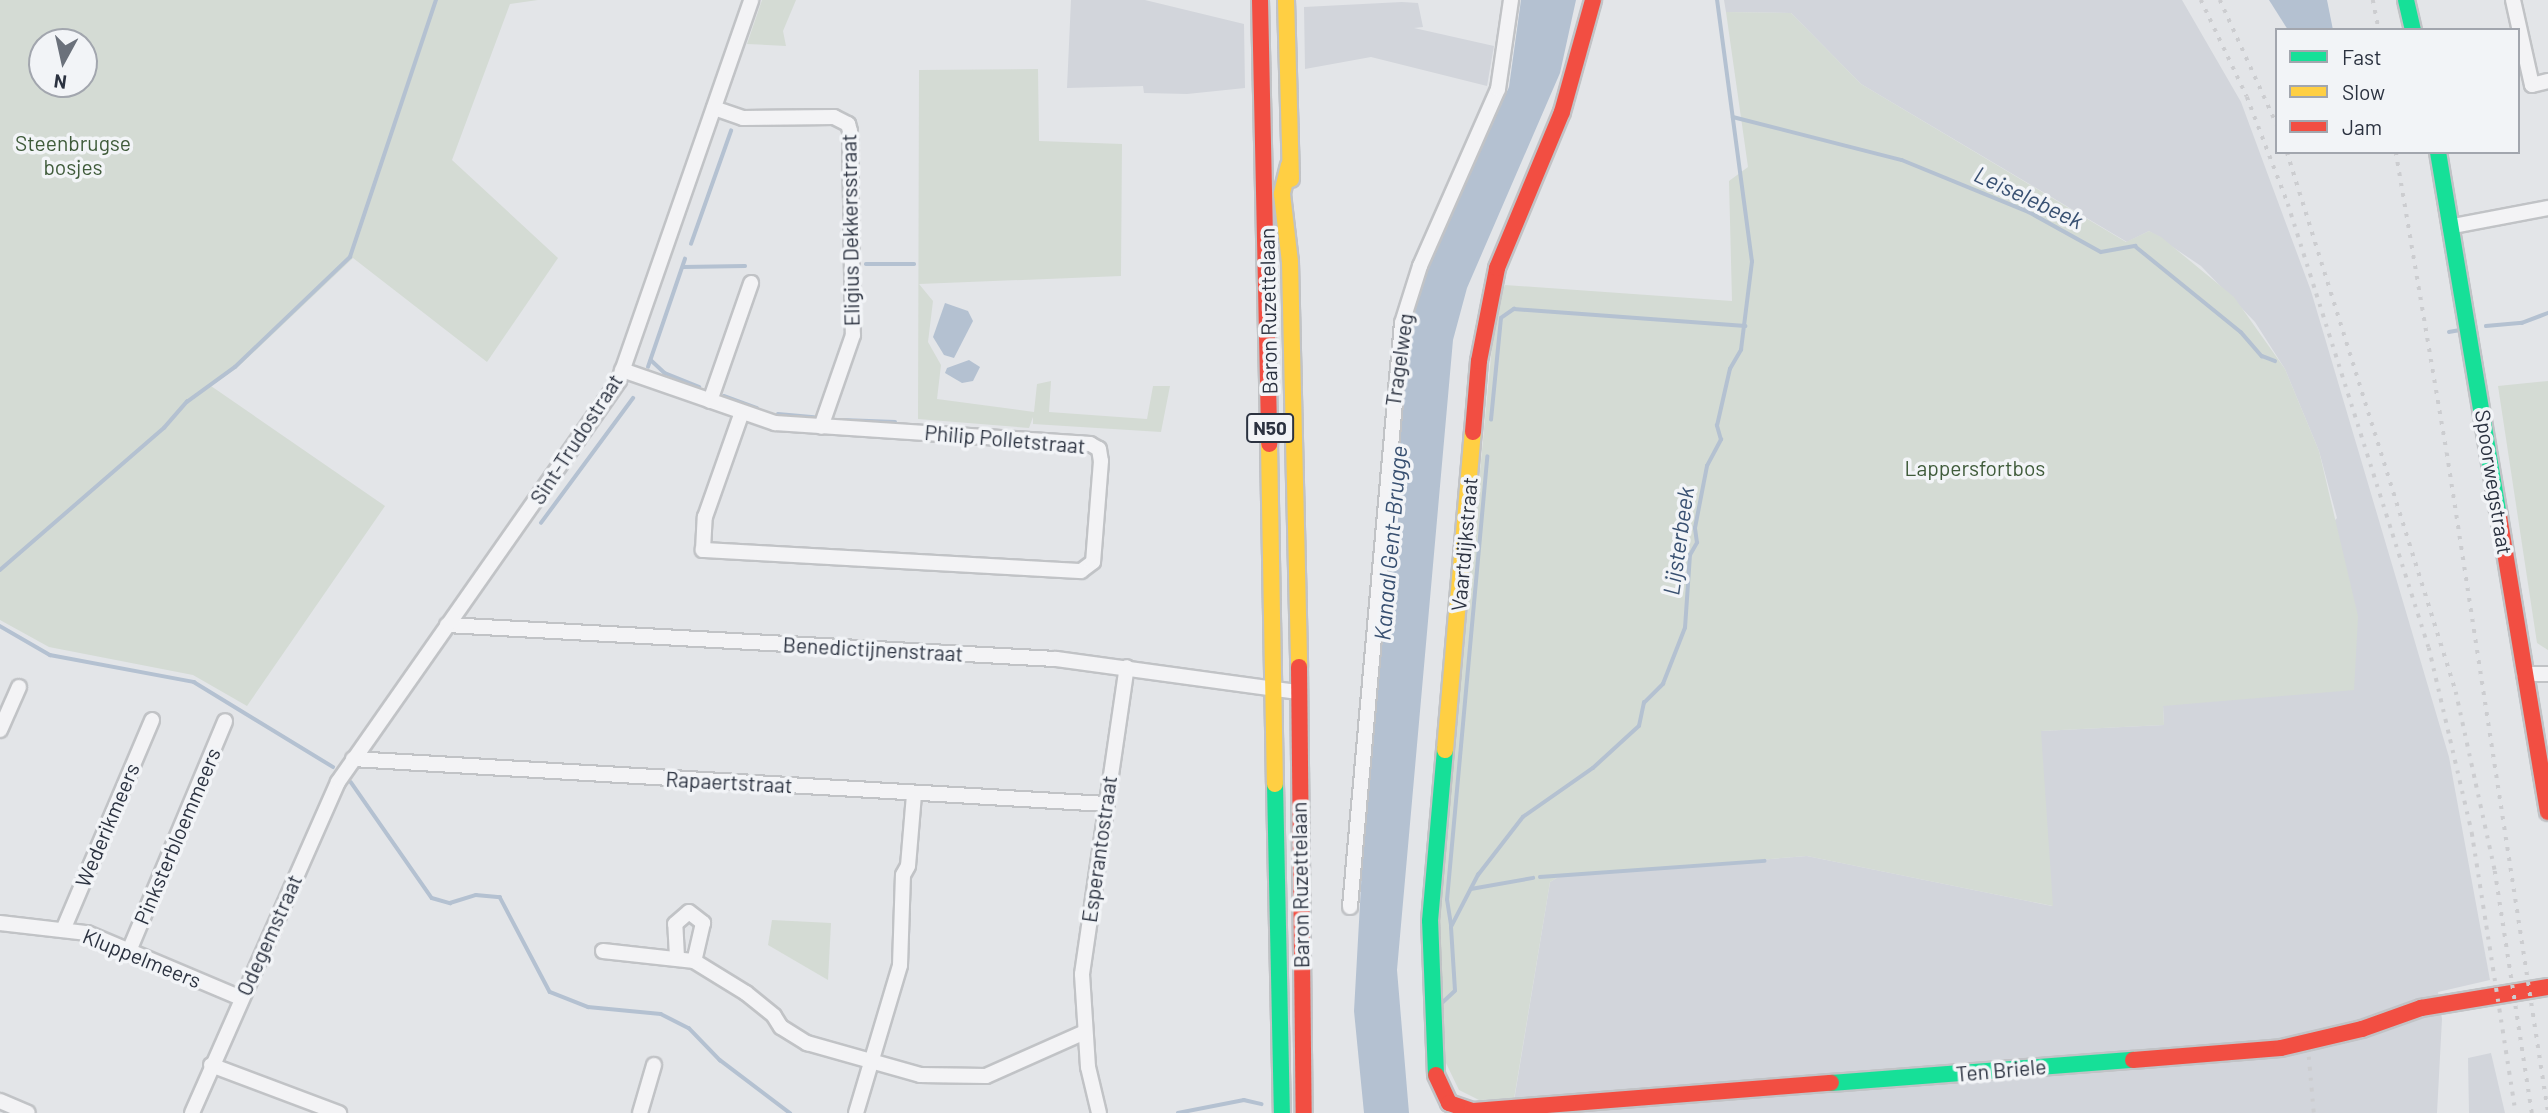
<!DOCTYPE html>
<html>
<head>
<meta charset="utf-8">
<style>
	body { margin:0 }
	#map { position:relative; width:2548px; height:1113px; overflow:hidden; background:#e3e5e8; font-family:Barlow,sans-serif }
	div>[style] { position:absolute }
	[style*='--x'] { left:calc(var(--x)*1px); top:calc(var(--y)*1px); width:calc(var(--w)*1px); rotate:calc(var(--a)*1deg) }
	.built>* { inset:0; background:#d2d5db }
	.green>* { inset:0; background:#d4dbd4 }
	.water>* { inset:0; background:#b4c1d1 }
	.stream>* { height:3.5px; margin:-1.75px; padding:0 1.75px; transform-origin:1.75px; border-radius:1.75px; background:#b4c1d1 }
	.roads { filter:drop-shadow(2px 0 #c1c3c6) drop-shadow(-2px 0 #c1c3c6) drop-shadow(0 2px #c1c3c6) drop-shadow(0 -2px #c1c3c6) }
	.street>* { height:14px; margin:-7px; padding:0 7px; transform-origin:7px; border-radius:7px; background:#f3f3f5 }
	.fast>* { height:16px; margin:-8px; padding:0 8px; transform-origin:8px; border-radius:8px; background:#16e098 }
	.slow>* { height:16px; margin:-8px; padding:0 8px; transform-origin:8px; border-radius:8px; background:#ffcf43 }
	.jam>* { height:16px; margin:-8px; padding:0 8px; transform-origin:8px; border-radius:8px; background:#f24e42 }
	.rail>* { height:3.5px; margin-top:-1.75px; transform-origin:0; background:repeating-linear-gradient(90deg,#cccdd0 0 3.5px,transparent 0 10.5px) }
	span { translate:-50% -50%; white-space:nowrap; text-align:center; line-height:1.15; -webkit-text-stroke:7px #f2f4f7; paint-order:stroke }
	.shield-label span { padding:2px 5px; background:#f2f4f7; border:2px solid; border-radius:5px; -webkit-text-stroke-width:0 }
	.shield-label { font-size:19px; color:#2b3240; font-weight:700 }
	.park-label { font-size:21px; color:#3f5b3a }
	.street-label { font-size:21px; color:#2b3240 }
	.water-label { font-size:23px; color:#385071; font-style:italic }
	.legend { position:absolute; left:2275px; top:28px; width:245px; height:126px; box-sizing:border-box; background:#f2f4f7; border:2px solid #a2a6ae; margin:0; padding:9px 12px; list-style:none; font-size:21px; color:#2b3240 }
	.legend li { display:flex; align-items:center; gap:14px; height:35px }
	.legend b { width:35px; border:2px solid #a2a6ae }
	.north { position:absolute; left:28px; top:28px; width:70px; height:70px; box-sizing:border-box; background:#f2f4f7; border:2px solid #a2a6ae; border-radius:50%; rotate:188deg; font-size:19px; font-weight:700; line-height:28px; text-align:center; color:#2b3240 }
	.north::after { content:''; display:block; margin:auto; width:24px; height:32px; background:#6b717b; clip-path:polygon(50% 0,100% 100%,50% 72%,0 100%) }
</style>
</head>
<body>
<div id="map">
	<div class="built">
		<div style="clip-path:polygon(1071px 0,1145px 0,1244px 24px,1245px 88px,1187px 94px,1144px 93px,1143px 86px,1067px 88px)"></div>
		<div style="clip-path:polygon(1724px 0,2182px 0,2241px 102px,2311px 291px,2449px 757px,2490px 980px,2438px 992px,2442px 1019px,2437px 1113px,1512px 1113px,1550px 882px,1560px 876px,1807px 856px,2052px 906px,2040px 731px,2164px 725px,2163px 706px,2337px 518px,2319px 451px,2285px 369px,2255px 322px,2201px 266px,2149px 231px,2127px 242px,1861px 84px,1791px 13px,1726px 12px)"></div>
		<div style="clip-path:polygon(1402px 2px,1418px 3px,1423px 27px,1414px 28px,1494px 46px,1487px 86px,1371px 57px,1305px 69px,1304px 7px)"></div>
		<div style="clip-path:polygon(2491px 1053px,2505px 1113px,2469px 1113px,2468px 1058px)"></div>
	</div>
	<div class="green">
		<div style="clip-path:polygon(evenodd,0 0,538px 0,510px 4px,452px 160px,558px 258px,487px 362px,353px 258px,237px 368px,211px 386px,385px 506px,247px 706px,193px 675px,49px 647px,0 620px,0 0,42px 42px,84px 42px,84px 84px,42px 84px,42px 42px)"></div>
		<div style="clip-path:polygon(762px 0,796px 0,783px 31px,786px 46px,747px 44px)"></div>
		<div style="clip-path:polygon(1726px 12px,1791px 13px,1861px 84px,2126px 242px,2149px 231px,2161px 237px,2234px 297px,2285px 369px,2319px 451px,2358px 616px,2354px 690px,2163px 706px,2164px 725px,2041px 731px,2053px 906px,1807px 856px,1560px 876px,1550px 882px,1514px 1099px,1479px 1100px,1459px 1090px,1445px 1061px,1437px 922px,1496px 304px,1505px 285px,1732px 301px,1729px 181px,1748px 167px)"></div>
		<div style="clip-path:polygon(1038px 69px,1039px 141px,1122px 144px,1121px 276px,919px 284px,933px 301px,928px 342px,941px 365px,937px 399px,1034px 412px,1037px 384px,1051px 381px,1049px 412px,1147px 419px,1153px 386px,1170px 386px,1161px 432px,1033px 424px,1033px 417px,1029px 428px,918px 419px,919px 70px)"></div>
		<div style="clip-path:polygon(2548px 381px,2548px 650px,2537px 643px,2498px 386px)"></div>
		<div style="clip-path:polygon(772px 920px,831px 923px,828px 980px,768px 945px)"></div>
	</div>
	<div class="water">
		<div style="clip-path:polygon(1521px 0,1576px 0,1560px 73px,1467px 288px,1453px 340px,1397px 970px,1409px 1113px,1364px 1113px,1354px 1011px,1362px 868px,1403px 375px,1416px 304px,1430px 262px,1509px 87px)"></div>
		<div style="clip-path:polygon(2269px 0,2327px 0,2333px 30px,2288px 30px)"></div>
		<div style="clip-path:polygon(945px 303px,968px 311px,973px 321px,954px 358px,944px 355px,933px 337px)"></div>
		<div style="clip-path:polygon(969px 360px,980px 367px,973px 381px,962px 383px,945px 373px,947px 368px)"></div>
	</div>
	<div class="stream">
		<div style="--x:1733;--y:117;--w:174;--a:14.3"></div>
		<div style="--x:1902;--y:160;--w:137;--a:22.3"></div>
		<div style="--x:2029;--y:212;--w:82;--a:29.1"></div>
		<div style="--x:2101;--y:252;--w:35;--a:-10"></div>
		<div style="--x:2135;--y:246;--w:136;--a:39.1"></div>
		<div style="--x:2241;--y:332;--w:32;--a:49"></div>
		<div style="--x:2262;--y:356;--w:14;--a:21"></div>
		<div style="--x:691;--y:244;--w:120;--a:-70.5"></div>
		<div style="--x:866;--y:264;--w:48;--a:0"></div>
		<div style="--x:683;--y:267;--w:62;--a:-0.9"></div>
		<div style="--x:2486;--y:326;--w:36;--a:-5"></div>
		<div style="--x:2522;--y:323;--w:28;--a:-21"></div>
		<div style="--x:2449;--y:332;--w:11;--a:-10"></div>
		<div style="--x:651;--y:360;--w:19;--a:43"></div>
		<div style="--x:665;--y:373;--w:37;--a:22"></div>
		<div style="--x:648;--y:367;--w:114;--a:-71.1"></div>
		<div style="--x:724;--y:396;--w:35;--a:20"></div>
		<div style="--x:778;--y:414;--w:36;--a:5"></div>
		<div style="--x:843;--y:420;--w:52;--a:2.2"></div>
		<div style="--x:1491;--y:420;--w:102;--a:-84.4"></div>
		<div style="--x:1501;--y:318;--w:16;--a:-35"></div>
		<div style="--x:1514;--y:309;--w:232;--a:4.2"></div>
		<div style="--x:541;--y:523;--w:155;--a:-53.6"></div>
		<div style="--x:0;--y:570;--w:217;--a:-40.9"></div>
		<div style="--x:164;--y:428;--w:35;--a:-49"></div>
		<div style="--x:187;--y:402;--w:59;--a:-36.1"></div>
		<div style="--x:235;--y:367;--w:159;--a:-43.7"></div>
		<div style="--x:350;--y:257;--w:271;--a:-71.5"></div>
		<div style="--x:0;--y:626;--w:58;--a:30.1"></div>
		<div style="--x:50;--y:655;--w:147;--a:10.6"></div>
		<div style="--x:194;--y:682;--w:163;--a:31.4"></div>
		<div style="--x:351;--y:782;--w:141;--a:55.1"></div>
		<div style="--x:432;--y:898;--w:19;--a:16"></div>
		<div style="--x:450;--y:903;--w:27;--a:-17"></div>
		<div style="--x:476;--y:895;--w:24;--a:5"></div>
		<div style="--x:500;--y:897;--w:107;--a:62.2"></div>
		<div style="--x:550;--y:992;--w:41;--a:21.5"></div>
		<div style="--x:588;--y:1007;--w:73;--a:5.5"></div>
		<div style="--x:661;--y:1014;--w:31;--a:27"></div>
		<div style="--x:689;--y:1028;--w:45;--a:45.9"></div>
		<div style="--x:720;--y:1060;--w:88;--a:37.1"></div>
		<div style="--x:1540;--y:877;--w:225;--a:-4.1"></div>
		<div style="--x:1471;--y:889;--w:63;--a:-10.1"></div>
		<div style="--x:1451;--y:925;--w:25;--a:-99"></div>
		<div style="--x:1447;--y:900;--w:445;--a:-84.8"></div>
		<div style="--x:1443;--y:1002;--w:16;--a:-43"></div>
		<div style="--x:1455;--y:991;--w:64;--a:-93.6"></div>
		<div style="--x:1451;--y:927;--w:59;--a:-62.6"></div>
		<div style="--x:1478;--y:875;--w:73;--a:-52.2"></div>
		<div style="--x:1523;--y:817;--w:85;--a:-35"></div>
		<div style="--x:1593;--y:768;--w:62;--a:-42.4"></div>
		<div style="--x:1639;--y:726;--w:24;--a:-78"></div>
		<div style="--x:1644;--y:703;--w:27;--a:-45"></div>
		<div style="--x:1663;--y:684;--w:60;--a:-68.6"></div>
		<div style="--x:1685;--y:628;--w:73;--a:-86.1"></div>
		<div style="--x:1690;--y:555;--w:14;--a:-60"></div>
		<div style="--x:1697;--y:543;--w:15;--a:-98"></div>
		<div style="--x:1695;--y:528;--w:63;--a:-79"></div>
		<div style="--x:1707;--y:466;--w:30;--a:-62"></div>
		<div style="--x:1721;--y:440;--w:15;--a:-106"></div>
		<div style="--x:1717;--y:426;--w:58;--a:-77.2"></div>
		<div style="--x:1730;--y:369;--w:22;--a:-60"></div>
		<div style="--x:1741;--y:350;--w:89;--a:-82.9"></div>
		<div style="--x:1752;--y:262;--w:264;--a:-97.6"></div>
		<div style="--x:1178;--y:1113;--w:67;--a:-11.1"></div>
		<div style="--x:1244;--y:1100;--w:18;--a:13"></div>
	</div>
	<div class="roads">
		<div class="street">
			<div style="--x:2513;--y:0;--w:87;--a:77.4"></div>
			<div style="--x:2532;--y:85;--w:16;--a:-14"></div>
			<div style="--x:714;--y:108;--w:31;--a:19"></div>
			<div style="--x:743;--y:118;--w:91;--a:-0.6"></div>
			<div style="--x:834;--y:117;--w:16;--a:27"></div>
			<div style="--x:848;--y:124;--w:7;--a:74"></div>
			<div style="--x:850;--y:131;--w:204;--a:89.2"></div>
			<div style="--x:853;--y:335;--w:97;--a:109.2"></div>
			<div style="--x:2453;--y:226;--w:97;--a:-10.7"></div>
			<div style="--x:622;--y:370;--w:162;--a:19.1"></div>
			<div style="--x:775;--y:423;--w:316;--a:3.8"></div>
			<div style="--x:1090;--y:444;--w:10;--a:29"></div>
			<div style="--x:1099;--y:449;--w:12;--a:81"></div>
			<div style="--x:1101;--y:461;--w:101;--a:94.5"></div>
			<div style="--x:1093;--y:562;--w:15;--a:143"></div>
			<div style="--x:1081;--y:571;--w:379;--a:-176.8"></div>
			<div style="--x:703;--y:550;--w:33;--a:-87"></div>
			<div style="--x:705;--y:517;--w:111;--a:-70.6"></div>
			<div style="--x:710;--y:401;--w:125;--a:-70.8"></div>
			<div style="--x:447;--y:625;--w:610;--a:3.2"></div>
			<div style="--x:1056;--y:659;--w:243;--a:7.8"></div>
			<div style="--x:2524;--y:674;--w:24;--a:0"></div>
			<div style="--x:0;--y:730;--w:47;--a:-66.2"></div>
			<div style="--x:353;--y:759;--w:753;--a:3.42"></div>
			<div style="--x:1350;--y:907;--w:586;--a:-84.91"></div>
			<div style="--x:1402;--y:323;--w:60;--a:-72.5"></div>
			<div style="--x:1420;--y:266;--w:193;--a:-66.2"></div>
			<div style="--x:1498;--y:89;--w:90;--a:-81.7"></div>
			<div style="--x:0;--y:923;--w:88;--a:6.6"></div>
			<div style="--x:87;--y:933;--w:167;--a:22.9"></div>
			<div style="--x:63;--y:930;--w:228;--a:-67"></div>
			<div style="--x:129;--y:951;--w:249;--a:-67.3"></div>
			<div style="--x:603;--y:951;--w:92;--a:6.3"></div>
			<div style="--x:694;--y:961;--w:61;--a:31.6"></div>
			<div style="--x:746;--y:993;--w:36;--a:39"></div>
			<div style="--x:774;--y:1016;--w:13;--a:58"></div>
			<div style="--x:781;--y:1027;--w:31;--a:32"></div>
			<div style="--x:807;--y:1043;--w:117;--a:15.8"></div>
			<div style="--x:920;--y:1075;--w:66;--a:0.9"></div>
			<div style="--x:986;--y:1076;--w:108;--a:-24"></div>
			<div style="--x:677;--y:957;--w:33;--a:-93"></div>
			<div style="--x:675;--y:924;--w:18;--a:-41"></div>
			<div style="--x:689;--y:912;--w:18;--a:38"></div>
			<div style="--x:703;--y:923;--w:39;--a:103"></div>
			<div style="--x:211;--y:1065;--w:137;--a:20.6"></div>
			<div style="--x:0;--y:1101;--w:30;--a:23"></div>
			<div style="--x:192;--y:1113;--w:362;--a:-66.2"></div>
			<div style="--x:338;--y:782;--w:490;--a:-55"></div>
			<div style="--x:619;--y:380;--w:402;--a:-70.8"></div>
			<div style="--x:640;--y:1113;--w:50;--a:-73.7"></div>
			<div style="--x:856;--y:1113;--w:154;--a:-73.4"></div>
			<div style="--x:900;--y:965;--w:90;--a:-88.1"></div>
			<div style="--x:903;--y:875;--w:10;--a:-61"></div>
			<div style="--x:908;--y:866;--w:72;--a:-85.2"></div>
			<div style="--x:1099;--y:1113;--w:47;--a:-103.4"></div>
			<div style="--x:1088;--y:1067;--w:93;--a:-93.7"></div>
			<div style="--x:1082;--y:974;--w:310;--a:-81.7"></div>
		</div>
		<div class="fast">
			<div style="--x:2406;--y:0;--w:31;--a:77"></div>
			<div style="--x:2438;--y:152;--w:369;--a:80.5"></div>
			<div style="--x:1275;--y:784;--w:329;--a:88.8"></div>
			<div style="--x:1436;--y:1075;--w:154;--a:-92.2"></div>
			<div style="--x:1430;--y:921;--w:172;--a:-85"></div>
			<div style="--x:1831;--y:1083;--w:303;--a:-4.4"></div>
		</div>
		<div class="slow">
			<div style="--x:1286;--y:0;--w:179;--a:88.4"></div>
			<div style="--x:1289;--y:165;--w:30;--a:104"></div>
			<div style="--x:1282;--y:194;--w:68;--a:83.3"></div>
			<div style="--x:1290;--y:262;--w:405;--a:88.7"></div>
			<div style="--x:1269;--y:444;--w:340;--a:89"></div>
			<div style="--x:1445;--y:750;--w:319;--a:-85"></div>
		</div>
		<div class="jam">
			<div style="--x:1260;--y:0;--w:444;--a:88.8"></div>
			<div style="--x:1473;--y:432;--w:71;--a:-85.2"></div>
			<div style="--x:1479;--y:361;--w:95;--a:-79"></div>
			<div style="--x:1497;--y:268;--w:169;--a:-67.4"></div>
			<div style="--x:1562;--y:112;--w:116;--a:-74.5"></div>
			<div style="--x:2499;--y:516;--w:300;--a:80.6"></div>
			<div style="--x:1299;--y:667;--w:446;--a:89.4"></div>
			<div style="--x:2133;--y:1060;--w:148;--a:-4.6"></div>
			<div style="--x:2281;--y:1048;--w:83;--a:-13.2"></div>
			<div style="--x:2362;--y:1029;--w:63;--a:-19.6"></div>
			<div style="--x:2421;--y:1008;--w:129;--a:-9.4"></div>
			<div style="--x:1436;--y:1075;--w:31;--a:65"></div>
			<div style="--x:1449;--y:1103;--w:24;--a:19"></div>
			<div style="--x:1472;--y:1111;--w:360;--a:-4.5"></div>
		</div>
	</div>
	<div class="rail">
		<div style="--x:2201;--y:0;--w:107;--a:64.6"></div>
		<div style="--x:2247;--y:97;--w:115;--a:69"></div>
		<div style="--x:2288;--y:204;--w:466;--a:72.4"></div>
		<div style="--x:2429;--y:648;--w:190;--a:76.9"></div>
		<div style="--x:2472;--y:833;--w:283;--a:81.1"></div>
		<div style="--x:2220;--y:0;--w:137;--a:65.5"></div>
		<div style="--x:2373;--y:0;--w:31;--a:79"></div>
		<div style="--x:2287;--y:152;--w:566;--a:72.62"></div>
		<div style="--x:2456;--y:692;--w:183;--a:77.7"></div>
		<div style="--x:2495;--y:871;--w:245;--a:81.3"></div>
		<div style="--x:2396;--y:152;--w:305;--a:80.4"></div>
		<div style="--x:2447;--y:453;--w:666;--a:81.27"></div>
		<div style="--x:2309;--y:1057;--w:56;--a:84.9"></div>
	</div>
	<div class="shield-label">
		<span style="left:1270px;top:428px">N50</span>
	</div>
	<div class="park-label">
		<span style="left:73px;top:155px">Steenbrugse<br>bosjes</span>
		<span style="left:1975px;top:468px">Lappersfortbos</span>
	</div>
	<div class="street-label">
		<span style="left:850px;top:230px;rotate:-91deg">Eligius Dekkersstraat</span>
		<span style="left:1268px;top:311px;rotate:-91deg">Baron Ruzettelaan</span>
		<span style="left:1399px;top:360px;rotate:-82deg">Tragelweg</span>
		<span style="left:576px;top:439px;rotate:-57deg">Sint-Trudostraat</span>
		<span style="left:1005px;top:439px;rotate:5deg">Philip Polletstraat</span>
		<span style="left:2494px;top:482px;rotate:81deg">Spoorwegstraat</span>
		<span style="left:1464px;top:544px;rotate:-85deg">Vaartdijkstraat</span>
		<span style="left:873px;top:649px;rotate:3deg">Benedictijnenstraat</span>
		<span style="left:729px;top:782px;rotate:3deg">Rapaertstraat</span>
		<span style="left:107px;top:825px;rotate:-67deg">Wederikmeers</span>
		<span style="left:177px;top:836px;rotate:-67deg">Pinksterbloemmeers</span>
		<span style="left:1099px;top:849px;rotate:-82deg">Esperantostraat</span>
		<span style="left:1300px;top:885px;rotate:-91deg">Baron Ruzettelaan</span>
		<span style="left:269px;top:935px;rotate:-66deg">Odegemstraat</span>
		<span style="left:142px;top:958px;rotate:22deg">Kluppelmeers</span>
		<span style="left:2001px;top:1070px;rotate:-5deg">Ten Briele</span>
	</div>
	<div class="water-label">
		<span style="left:2029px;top:197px;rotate:25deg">Leiselebeek</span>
		<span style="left:1678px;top:541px;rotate:-82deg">Lijsterbeek</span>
		<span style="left:1390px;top:543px;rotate:-85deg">Kanaal Gent-Brugge</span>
	</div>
	<ul class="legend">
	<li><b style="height:9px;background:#16e098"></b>Fast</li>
	<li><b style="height:9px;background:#ffcf43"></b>Slow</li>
	<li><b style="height:9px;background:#f24e42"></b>Jam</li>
	</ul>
	<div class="north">N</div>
</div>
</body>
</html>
